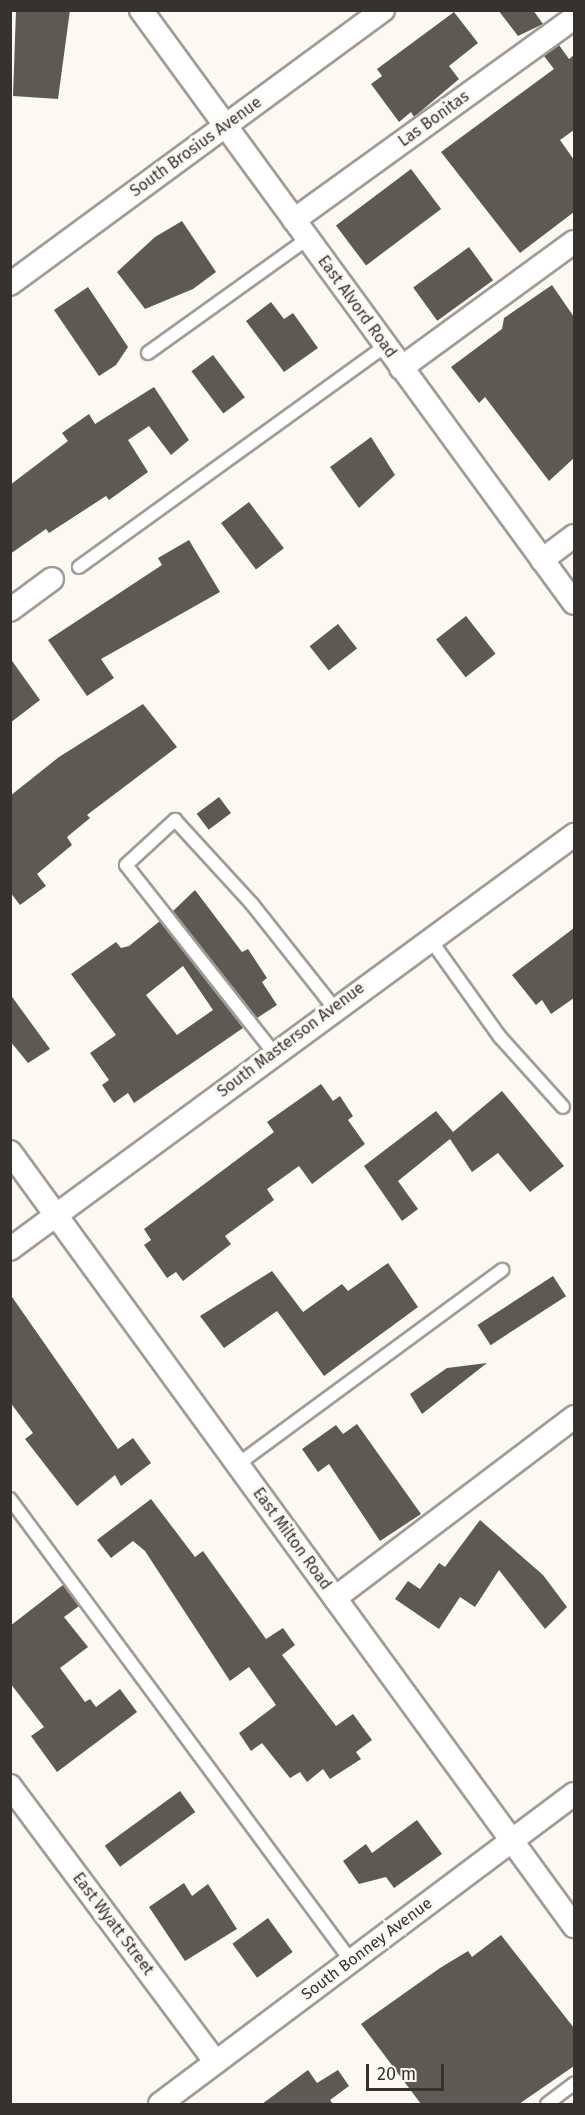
<!DOCTYPE html>
<html>
<head>
<meta charset="utf-8">
<style>
	body { margin:0 }
	#map { position:relative; width:585px; height:2115px; overflow:hidden; background:#fef8f3; font-family:"Fira Sans",sans-serif }
	div>[style] { position:absolute }
	[style*='--x'] { left:calc(var(--x)*1px); top:calc(var(--y)*1px); width:calc(var(--w)*1px); rotate:calc(var(--a)*1deg) }
	.building>* { inset:0; background:#5f5954; transform-origin:0 0 }
	.roads { filter:drop-shadow(2px 0 #a29b96) drop-shadow(-2px 0 #a29b96) drop-shadow(0 2px #a29b96) drop-shadow(0 -2px #a29b96) }
	.service>* { height:12px; margin:-6px; padding:0 6px; transform-origin:6px; border-radius:6px; background:#fff }
	.minor>* { height:22px; margin:-11px; padding:0 11px; transform-origin:11px; border-radius:11px; background:#fff }
	span { translate:-50% -50%; white-space:nowrap; text-align:center; line-height:1.15; -webkit-text-stroke:6px #fef8f3; paint-order:stroke }
	.street-label { font-size:16px; color:#353230 }
	.frame { position:absolute; inset:0; border:12px solid #353230; pointer-events:none }
	.scale { position:absolute; left:366px; top:2064px; width:78px; height:27px; box-sizing:border-box; border:3px solid #353230; border-top:0; padding-left:8px; font-size:18px; line-height:21px; white-space:nowrap; color:#353230; -webkit-text-stroke:4px #fef8f3; paint-order:stroke }
</style>
</head>
<body>
<div id="map">
	<div class="building">
		<div style="clip-path:polygon(16px 10px,70px 10px,58px 99px,13px 96px)"></div>
		<div style="clip-path:polygon(498px 10px,533px 10px,543px 24px,518px 36px)"></div>
		<div style="clip-path:polygon(454px 12px,478px 43px,449px 66px,459px 79px,414px 117px,411px 112px,399px 122px,371px 84px,382px 76px,377px 69px)"></div>
		<div style="clip-path:polygon(559px 45px,569px 59px,574px 55px,574px 130px,560px 140px,574px 160px,574px 212px,520px 253px,441px 152px,554px 69px,544px 56px)"></div>
		<div style="left:411px;top:169px;width:50px;height:94px;rotate:53deg"></div>
		<div style="clip-path:polygon(182px 221px,216px 272px,193px 289px,145px 309px,117px 272px,155px 237px)"></div>
		<div style="left:469px;top:247px;width:41px;height:69px;rotate:54deg"></div>
		<div style="clip-path:polygon(552px 285px,574px 317px,574px 458px,549px 481px,485px 397px,479px 403px,451px 367px,502px 329px,504px 318px)"></div>
		<div style="clip-path:polygon(88px 287px,128px 347px,116px 365px,99px 376px,54px 310px)"></div>
		<div style="clip-path:polygon(271px 302px,284px 319px,293px 313px,318px 348px,284px 372px,246px 321px)"></div>
		<div style="left:213px;top:355px;width:53px;height:27px;rotate:53deg"></div>
		<div style="clip-path:polygon(154px 387px,189px 440px,171px 455px,149px 426px,128px 440px,148px 472px,109px 500px,106px 496px,49px 533px,46px 529px,10px 554px,10px 485px,68px 441px,62px 433px,89px 414px,95px 424px)"></div>
		<div style="clip-path:polygon(371px 437px,395px 475px,359px 508px,330px 467px)"></div>
		<div style="left:249px;top:502px;width:58px;height:35px;rotate:53deg"></div>
		<div style="clip-path:polygon(189px 540px,220px 592px,101px 659px,114px 678px,87px 696px,48px 640px,162px 565px,158px 558px)"></div>
		<div style="left:466px;top:616px;width:48px;height:38px;rotate:52deg"></div>
		<div style="left:338px;top:624px;width:31px;height:36px;rotate:52deg"></div>
		<div style="clip-path:polygon(10px 658px,40px 700px,10px 723px)"></div>
		<div style="clip-path:polygon(143px 704px,177px 747px,87px 815px,90px 818px,67px 837px,72px 845px,37px 874px,46px 886px,20px 905px,10px 892px,10px 796px,59px 757px)"></div>
		<div style="left:219px;top:797px;width:20px;height:28px;rotate:53deg"></div>
		<div style="clip-path:polygon(195px 890px,242px 952px,248px 949px,267px 978px,262px 982px,277px 1005px,257px 1018px,173px 911px)"></div>
		<div style="clip-path:polygon(evenodd,160px 921px,243px 1028px,134px 1103px,128px 1093px,114px 1103px,102px 1085px,109px 1080px,90px 1053px,116px 1035px,71px 974px,116px 942px,121px 948px,129px 946px,160px 921px,183px 966px,213px 1010px,177px 1035px,146px 995px,183px 966px)"></div>
		<div style="clip-path:polygon(574px 928px,574px 998px,551px 1014px,542px 1000px,536px 1005px,512px 975px)"></div>
		<div style="clip-path:polygon(10px 994px,50px 1049px,28px 1063px,10px 1041px)"></div>
		<div style="clip-path:polygon(321px 1084px,333px 1101px,340px 1096px,353px 1116px,348px 1120px,365px 1144px,312px 1184px,299px 1166px,267px 1189px,274px 1200px,225px 1236px,231px 1244px,183px 1281px,176px 1272px,167px 1278px,144px 1245px,151px 1240px,144px 1229px,274px 1132px,267px 1122px)"></div>
		<div style="clip-path:polygon(502px 1091px,564px 1166px,530px 1192px,498px 1153px,472px 1172px,450px 1139px,398px 1181px,418px 1209px,402px 1221px,364px 1166px,436px 1111px,453px 1132px)"></div>
		<div style="clip-path:polygon(388px 1263px,418px 1307px,324px 1376px,277px 1311px,224px 1348px,200px 1316px,272px 1271px,303px 1312px,342px 1284px,348px 1291px)"></div>
		<div style="left:553px;top:1276px;width:24px;height:90px;rotate:57deg"></div>
		<div style="clip-path:polygon(10px 1294px,118px 1449px,133px 1438px,151px 1463px,121px 1486px,115px 1475px,77px 1506px,25px 1439px,33px 1433px,10px 1402px)"></div>
		<div style="clip-path:polygon(487px 1363px,422px 1414px,410px 1394px,447px 1368px)"></div>
		<div style="clip-path:polygon(357px 1424px,421px 1514px,380px 1541px,329px 1464px,318px 1472px,302px 1449px,336px 1425px,343px 1434px)"></div>
		<div style="clip-path:polygon(151px 1499px,195px 1557px,203px 1551px,266px 1639px,283px 1628px,295px 1645px,282px 1655px,336px 1726px,353px 1714px,372px 1740px,356px 1752px,361px 1759px,330px 1779px,323px 1769px,307px 1782px,300px 1772px,290px 1778px,262px 1743px,251px 1751px,239px 1733px,276px 1705px,249px 1667px,230px 1681px,145px 1551px,133px 1541px,111px 1558px,97px 1540px)"></div>
		<div style="clip-path:polygon(480px 1520px,543px 1575px,567px 1607px,545px 1629px,499px 1570px,475px 1607px,460px 1597px,439px 1629px,395px 1599px,408px 1581px,420px 1589px,439px 1563px,445px 1567px)"></div>
		<div style="clip-path:polygon(63px 1585px,79px 1606px,64px 1617px,88px 1647px,60px 1668px,85px 1702px,90px 1699px,96px 1707px,120px 1689px,137px 1712px,57px 1772px,31px 1736px,44px 1727px,10px 1683px,10px 1626px)"></div>
		<div style="left:180px;top:1791px;width:26px;height:93px;rotate:54deg"></div>
		<div style="clip-path:polygon(417px 1820px,442px 1854px,394px 1888px,386px 1877px,359px 1884px,343px 1861px,366px 1844px,372px 1853px)"></div>
		<div style="clip-path:polygon(184px 1883px,192px 1896px,208px 1884px,237px 1929px,185px 1961px,149px 1907px)"></div>
		<div style="left:268px;top:1918px;width:42px;height:44px;rotate:54deg"></div>
		<div style="clip-path:polygon(501px 1935px,574px 2028px,574px 2066px,519px 2104px,421px 2104px,361px 2024px,440px 1968px,468px 1951px,472px 1957px)"></div>
		<div style="clip-path:polygon(308px 2070px,317px 2083px,338px 2070px,349px 2086px,330px 2100px,333px 2104px,262px 2104px)"></div>
	</div>
	<div class="roads">
		<div class="service">
			<div style="--x:148;--y:353;--w:196;--a:-35.6"></div>
			<div style="--x:79;--y:567;--w:377;--a:-35.8"></div>
			<div style="--x:430;--y:939;--w:120;--a:54.5"></div>
			<div style="--x:500;--y:1037;--w:94;--a:48"></div>
			<div style="--x:274;--y:1053;--w:239;--a:-128.2"></div>
			<div style="--x:126;--y:865;--w:67;--a:-42.6"></div>
			<div style="--x:175;--y:820;--w:114;--a:47.5"></div>
			<div style="--x:252;--y:904;--w:132;--a:51.7"></div>
			<div style="--x:238;--y:1464;--w:328;--a:-36.3"></div>
			<div style="--x:10;--y:1499;--w:576;--a:53.55"></div>
			<div style="--x:547;--y:2104;--w:34;--a:-37"></div>
		</div>
		<div class="minor">
			<div style="--x:141;--y:10;--w:734;--a:53.86"></div>
			<div style="--x:294;--y:220;--w:345;--a:-35.8"></div>
			<div style="--x:10;--y:284;--w:463;--a:-36.3"></div>
			<div style="--x:401;--y:368;--w:214;--a:-36.1"></div>
			<div style="--x:542;--y:560;--w:40;--a:-37"></div>
			<div style="--x:10;--y:610;--w:52;--a:-36.4"></div>
			<div style="--x:10;--y:1152;--w:958;--a:53.92"></div>
			<div style="--x:10;--y:1249;--w:700;--a:-36.28"></div>
			<div style="--x:335;--y:1598;--w:300;--a:-37.1"></div>
			<div style="--x:10;--y:1786;--w:344;--a:53.3"></div>
			<div style="--x:160;--y:2104;--w:517;--a:-36.83"></div>
		</div>
	</div>
	<div class="street-label">
		<span style="left:434px;top:119px;rotate:-36deg">Las Bonitas</span>
		<span style="left:196px;top:147px;rotate:-36deg">South Brosius Avenue</span>
		<span style="left:357px;top:307px;rotate:54deg">East Alvord Road</span>
		<span style="left:291px;top:1040px;rotate:-37deg">South Masterson Avenue</span>
		<span style="left:292px;top:1539px;rotate:54deg">East Milton Road</span>
		<span style="left:113px;top:1924px;rotate:53deg">East Wyatt Street</span>
		<span style="left:367px;top:1949px;rotate:-37deg">South Bonney Avenue</span>
	</div>
	<div class="frame"></div>
	<div class="scale">20 m</div>
</div>
</body>
</html>
